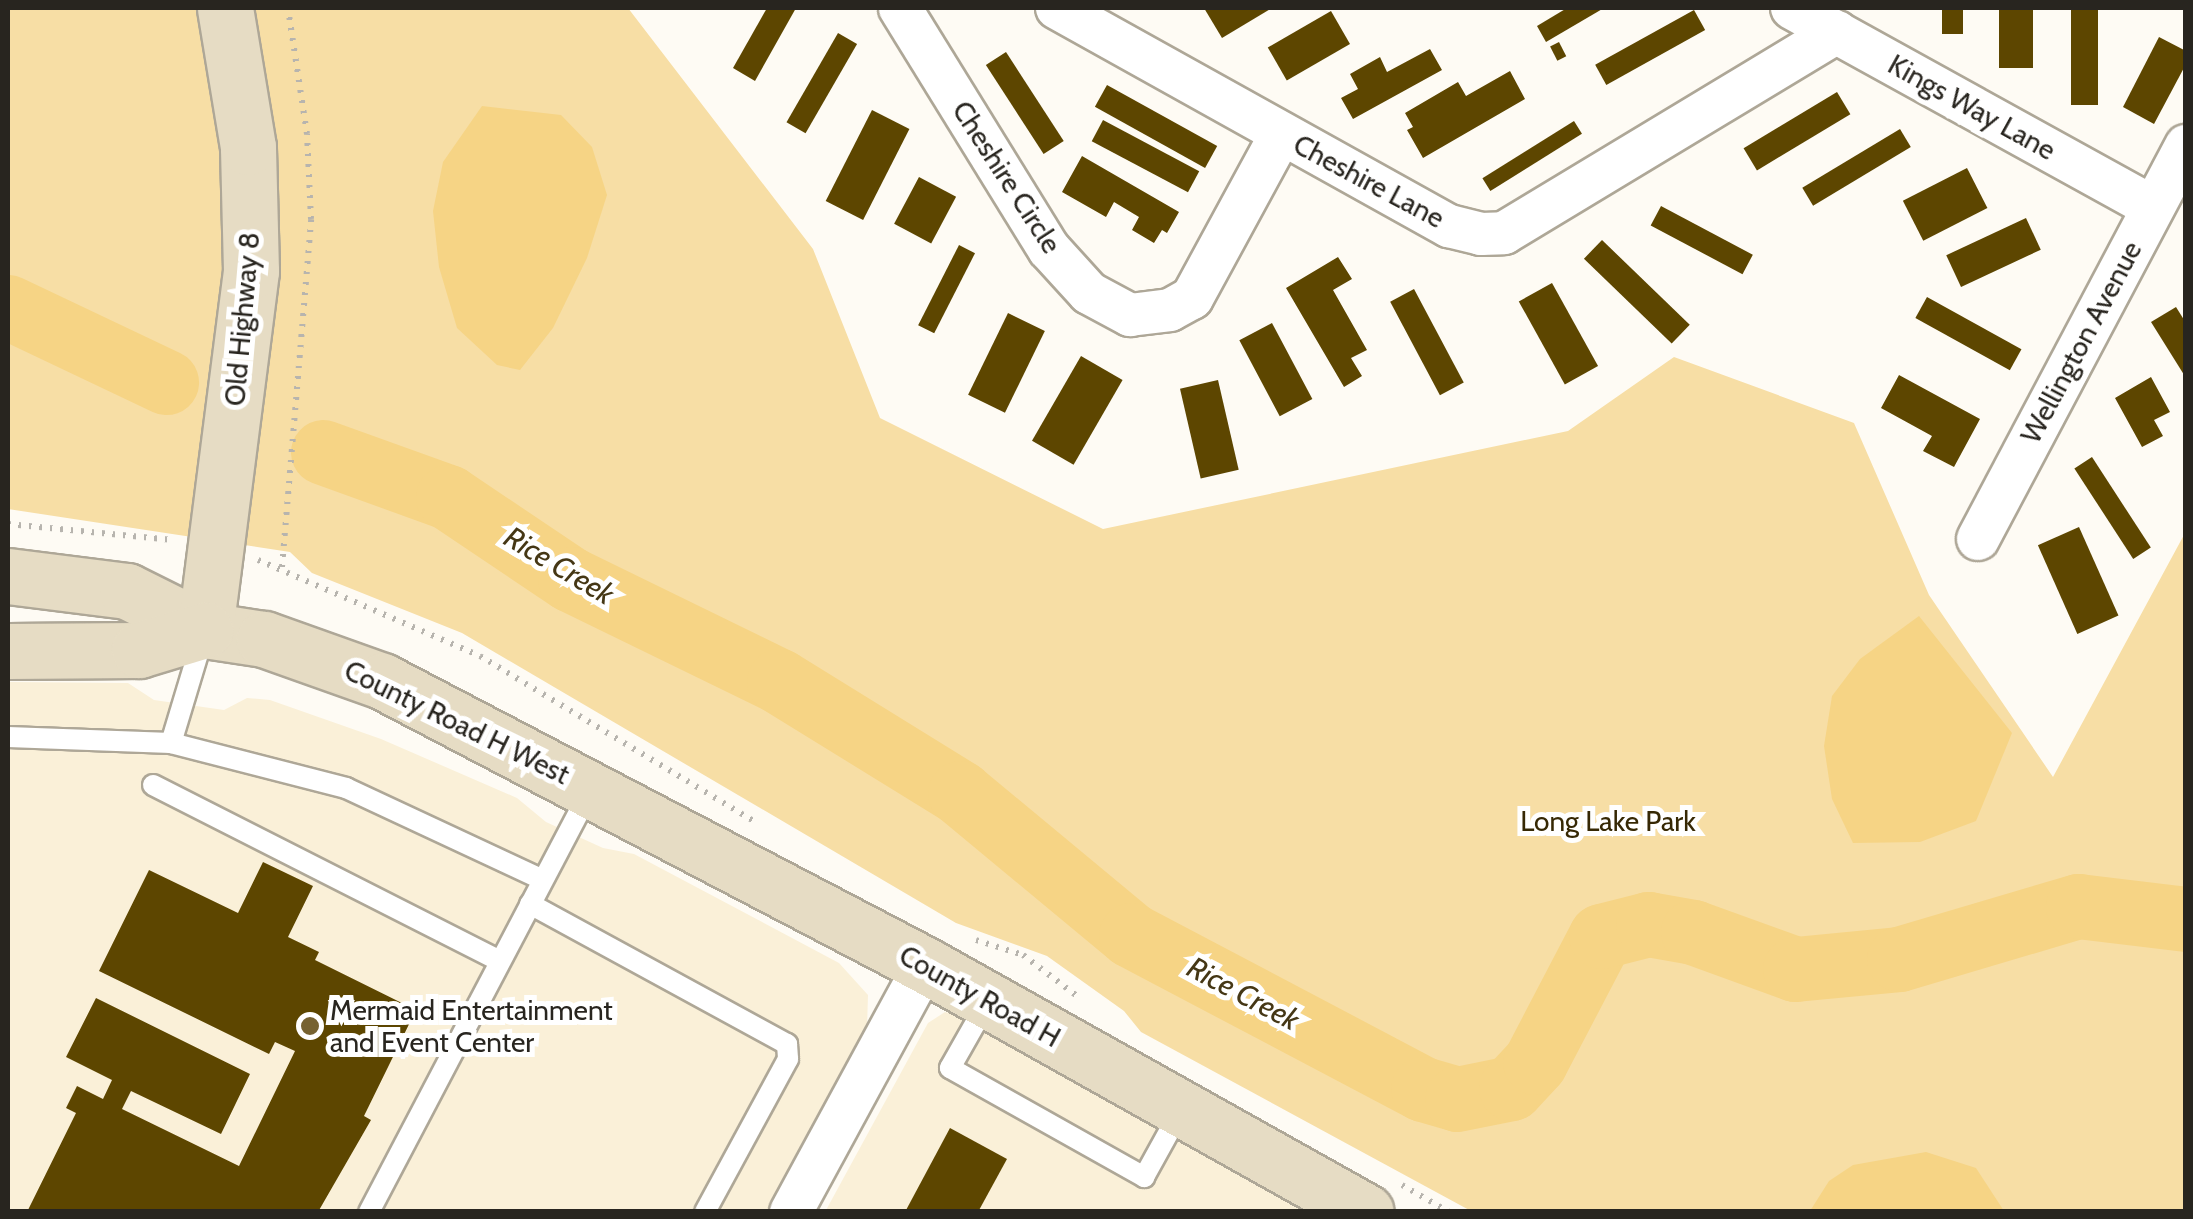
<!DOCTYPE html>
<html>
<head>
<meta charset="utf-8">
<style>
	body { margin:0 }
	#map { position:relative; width:2193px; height:1219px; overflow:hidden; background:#fefbf4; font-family:Cabin,sans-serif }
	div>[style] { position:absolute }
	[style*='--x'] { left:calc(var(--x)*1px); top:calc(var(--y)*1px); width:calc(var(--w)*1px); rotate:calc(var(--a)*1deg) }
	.built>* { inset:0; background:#faf0d8 }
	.green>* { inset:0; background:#f7dea5 }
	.water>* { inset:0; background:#f6d485 }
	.river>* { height:65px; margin:-32.5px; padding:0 32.5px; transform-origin:32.5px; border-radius:32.5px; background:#f6d485 }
	.building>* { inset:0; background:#5d4600; transform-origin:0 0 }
	.path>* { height:6px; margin-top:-3px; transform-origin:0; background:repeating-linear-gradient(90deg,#b7b4ae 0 2.5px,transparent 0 10.5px) }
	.roads { filter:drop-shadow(2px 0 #aea797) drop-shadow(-2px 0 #aea797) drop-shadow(0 2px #aea797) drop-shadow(0 -2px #aea797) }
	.lane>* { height:20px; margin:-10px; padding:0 10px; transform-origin:10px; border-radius:10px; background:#fff }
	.street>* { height:42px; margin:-21px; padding:0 21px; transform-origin:21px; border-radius:21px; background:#fff }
	.secondary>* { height:55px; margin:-27.5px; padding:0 27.5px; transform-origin:27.5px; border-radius:27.5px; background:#e6dcc4 }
	.dots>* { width:28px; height:28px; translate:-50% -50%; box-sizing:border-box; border:5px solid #fff; border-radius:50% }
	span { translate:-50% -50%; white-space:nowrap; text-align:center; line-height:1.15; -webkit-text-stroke:10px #fff; paint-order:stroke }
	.street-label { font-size:28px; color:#28251f }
	.park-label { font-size:28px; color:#362804 }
	.poi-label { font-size:28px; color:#28251f }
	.left { translate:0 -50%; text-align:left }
	.water-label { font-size:30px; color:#453715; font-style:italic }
	.frame { position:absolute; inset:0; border:10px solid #28251f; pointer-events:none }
</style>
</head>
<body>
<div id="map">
	<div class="built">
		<div style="clip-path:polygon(8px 682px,128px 683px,154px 700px,224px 710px,247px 698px,270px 700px,381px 739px,517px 798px,546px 822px,603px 848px,634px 854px,839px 963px,868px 995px,867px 1028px,767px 1211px,8px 1212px)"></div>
		<div style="clip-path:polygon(945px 1012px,958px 1015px,1309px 1212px,825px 1212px,928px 1023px)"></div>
	</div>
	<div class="green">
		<div style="clip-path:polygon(8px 8px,628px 8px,813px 249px,880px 418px,1103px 529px,1568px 431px,1674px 357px,1854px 423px,1929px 595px,2053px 777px,2185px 533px,2185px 1211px,1471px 1211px,1141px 1032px,1124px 1011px,1047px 956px,956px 923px,462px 633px,312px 573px,290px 552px,8px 509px)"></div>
	</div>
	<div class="water">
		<div style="clip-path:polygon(482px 106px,561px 115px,592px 147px,607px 195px,587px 258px,553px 328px,520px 370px,497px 365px,457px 328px,439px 267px,433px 211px,443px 162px)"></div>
		<div style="clip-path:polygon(1919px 616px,2012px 733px,1976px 821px,1920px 842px,1853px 843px,1832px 799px,1824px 746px,1832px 696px,1860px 659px)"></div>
		<div style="clip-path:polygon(1926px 1152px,1976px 1168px,2004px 1211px,1810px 1211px,1829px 1181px,1853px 1165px)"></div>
	</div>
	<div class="river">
		<div style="--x:8;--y:307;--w:175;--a:25.4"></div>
		<div style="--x:323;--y:452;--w:133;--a:19.8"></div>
		<div style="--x:448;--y:497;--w:147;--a:33.9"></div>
		<div style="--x:570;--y:579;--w:233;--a:26"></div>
		<div style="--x:779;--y:681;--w:213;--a:31.7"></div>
		<div style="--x:960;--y:793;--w:222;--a:39.7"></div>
		<div style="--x:1131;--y:935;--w:330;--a:27.8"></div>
		<div style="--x:1423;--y:1089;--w:35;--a:16"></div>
		<div style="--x:1457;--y:1099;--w:55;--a:-11.5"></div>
		<div style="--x:1511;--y:1088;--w:35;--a:-47"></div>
		<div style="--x:1535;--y:1062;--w:142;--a:-62.4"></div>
		<div style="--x:1601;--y:936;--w:49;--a:-14.3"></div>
		<div style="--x:1648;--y:924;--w:46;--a:10.1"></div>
		<div style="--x:1693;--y:932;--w:109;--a:19.9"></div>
		<div style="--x:1795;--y:969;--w:104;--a:-5.5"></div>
		<div style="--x:1899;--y:959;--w:187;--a:-16.5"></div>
		<div style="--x:2078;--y:906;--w:109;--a:6.9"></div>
	</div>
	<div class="building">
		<div style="clip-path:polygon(767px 8px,796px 8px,755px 81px,733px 68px)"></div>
		<div style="clip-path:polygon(1204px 8px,1272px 8px,1222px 38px)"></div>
		<div style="clip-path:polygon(1567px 8px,1604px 8px,1546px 42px,1537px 26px)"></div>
		<div style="left:1942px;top:8px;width:21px;height:26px"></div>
		<div style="left:1999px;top:8px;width:34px;height:60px"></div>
		<div style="left:2071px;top:8px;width:27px;height:97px"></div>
		<div style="left:1694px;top:10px;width:23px;height:113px;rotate:61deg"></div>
		<div style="left:1331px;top:11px;width:38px;height:73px;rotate:60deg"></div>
		<div style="left:838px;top:33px;width:22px;height:103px;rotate:30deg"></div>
		<div style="clip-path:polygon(2159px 37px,2186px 51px,2186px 64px,2154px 124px,2123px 107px)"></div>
		<div style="left:1559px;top:42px;width:16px;height:10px;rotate:63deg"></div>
		<div style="clip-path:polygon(1430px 49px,1442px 70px,1353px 119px,1341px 98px,1358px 89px,1350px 74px,1380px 57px,1387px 72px)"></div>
		<div style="left:1006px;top:52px;width:106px;height:24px;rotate:57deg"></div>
		<div style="clip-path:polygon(1510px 71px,1525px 99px,1423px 158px,1407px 130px,1413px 127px,1405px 113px,1458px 82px,1466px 96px)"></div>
		<div style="left:1107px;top:85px;width:126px;height:25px;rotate:29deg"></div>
		<div style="left:1837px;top:92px;width:26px;height:109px;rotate:59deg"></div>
		<div style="left:872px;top:110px;width:42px;height:102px;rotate:27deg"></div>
		<div style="left:1103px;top:120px;width:109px;height:24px;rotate:28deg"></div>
		<div style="left:1574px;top:121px;width:15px;height:108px;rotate:58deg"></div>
		<div style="left:1900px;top:129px;width:21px;height:114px;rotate:59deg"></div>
		<div style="clip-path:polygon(1082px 156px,1179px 212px,1167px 233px,1162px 230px,1154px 243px,1132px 230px,1139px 217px,1114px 202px,1106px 217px,1062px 192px)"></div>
		<div style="left:1967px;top:168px;width:45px;height:72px;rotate:63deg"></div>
		<div style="left:919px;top:177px;width:42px;height:53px;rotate:28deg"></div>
		<div style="left:1661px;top:206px;width:104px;height:22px;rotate:28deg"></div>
		<div style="left:2026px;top:218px;width:35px;height:88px;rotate:65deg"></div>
		<div style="left:1602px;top:240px;width:122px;height:26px;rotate:44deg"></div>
		<div style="left:959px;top:245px;width:18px;height:90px;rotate:27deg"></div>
		<div style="clip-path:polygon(1338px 257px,1352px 279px,1333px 290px,1367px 350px,1351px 358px,1362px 376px,1344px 387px,1286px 288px)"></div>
		<div style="left:1552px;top:283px;width:95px;height:38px;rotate:61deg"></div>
		<div style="left:1414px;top:289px;width:106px;height:27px;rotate:62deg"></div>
		<div style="left:1927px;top:297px;width:108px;height:24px;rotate:29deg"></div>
		<div style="clip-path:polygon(2176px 307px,2186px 323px,2186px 378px,2151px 322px)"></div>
		<div style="left:1008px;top:313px;width:41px;height:91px;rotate:26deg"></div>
		<div style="left:1272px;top:323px;width:86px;height:37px;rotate:62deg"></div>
		<div style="left:1081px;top:356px;width:48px;height:98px;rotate:30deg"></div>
		<div style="clip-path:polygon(1899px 375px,1980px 419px,1954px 467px,1923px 451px,1932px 436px,1881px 408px)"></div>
		<div style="clip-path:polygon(2151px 377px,2170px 412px,2154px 420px,2163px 436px,2142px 447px,2115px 398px)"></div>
		<div style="left:1218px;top:380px;width:92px;height:39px;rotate:77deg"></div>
		<div style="left:2092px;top:457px;width:108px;height:21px;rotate:57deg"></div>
		<div style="left:2079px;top:527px;width:97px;height:45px;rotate:66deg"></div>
		<div style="clip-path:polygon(263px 862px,313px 886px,288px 937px,319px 952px,315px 960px,416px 1010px,364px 1116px,371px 1120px,318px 1212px,27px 1212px,76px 1113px,66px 1108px,77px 1086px,103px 1099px,112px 1080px,66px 1057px,96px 998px,250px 1074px,221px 1134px,131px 1091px,122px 1109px,239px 1166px,295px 1051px,275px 1042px,269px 1054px,99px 971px,149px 870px,238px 913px)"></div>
		<div style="clip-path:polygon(950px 1128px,1007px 1159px,978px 1212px,905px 1212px)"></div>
	</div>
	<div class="path">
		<div style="--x:8;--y:524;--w:166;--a:5.5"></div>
		<div style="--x:258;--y:560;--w:242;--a:23.4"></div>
		<div style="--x:480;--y:656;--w:320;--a:31.1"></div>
		<div style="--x:282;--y:567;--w:349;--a:-85.2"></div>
		<div style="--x:311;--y:219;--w:85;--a:-92.7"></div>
		<div style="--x:307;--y:134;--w:127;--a:-98.6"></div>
		<div style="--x:976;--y:940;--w:49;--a:17.7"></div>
		<div style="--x:1023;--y:955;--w:68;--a:37.2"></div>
		<div style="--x:1402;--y:1185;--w:54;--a:29.9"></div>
	</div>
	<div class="roads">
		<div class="lane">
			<div style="--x:8;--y:737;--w:163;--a:2.1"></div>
			<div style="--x:171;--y:743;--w:181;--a:14.4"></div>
			<div style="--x:346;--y:788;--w:217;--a:25"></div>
			<div style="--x:171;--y:743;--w:111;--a:-73.2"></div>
			<div style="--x:153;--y:785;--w:389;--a:26.9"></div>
			<div style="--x:530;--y:904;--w:293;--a:28.6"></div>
			<div style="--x:787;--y:1044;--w:15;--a:86"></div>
			<div style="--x:788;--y:1059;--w:174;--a:118.5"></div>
			<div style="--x:988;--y:1001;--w:77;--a:119.6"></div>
			<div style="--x:950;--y:1068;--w:223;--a:29.3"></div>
			<div style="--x:1144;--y:1177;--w:77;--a:-61.1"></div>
			<div style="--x:369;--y:1212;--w:473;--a:-62.3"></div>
		</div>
		<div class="street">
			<div style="--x:900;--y:8;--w:283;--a:58.3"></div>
			<div style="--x:1049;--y:249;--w:59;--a:47.7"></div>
			<div style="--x:1089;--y:293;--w:47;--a:28.2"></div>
			<div style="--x:1130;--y:315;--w:40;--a:-7.1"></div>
			<div style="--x:1170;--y:310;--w:25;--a:-29"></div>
			<div style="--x:1192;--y:298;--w:187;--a:-61.5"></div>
			<div style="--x:1057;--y:8;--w:449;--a:29.1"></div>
			<div style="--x:1449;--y:226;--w:33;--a:14"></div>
			<div style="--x:1481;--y:234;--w:23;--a:-2"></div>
			<div style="--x:1504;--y:233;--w:389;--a:-31.1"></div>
			<div style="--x:1792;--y:8;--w:411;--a:28.9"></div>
			<div style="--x:1978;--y:539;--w:445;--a:-62.1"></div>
			<div style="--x:791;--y:1212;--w:281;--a:-61.5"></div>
		</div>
		<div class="secondary">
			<div style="--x:8;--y:576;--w:120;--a:7.2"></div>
			<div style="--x:127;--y:591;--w:87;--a:26.6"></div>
			<div style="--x:205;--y:630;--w:60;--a:8.7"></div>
			<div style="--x:264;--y:639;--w:125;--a:19.6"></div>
			<div style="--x:382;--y:681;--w:613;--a:27.61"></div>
			<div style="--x:925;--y:965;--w:505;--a:29.25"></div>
			<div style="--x:205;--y:630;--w:362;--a:-82.7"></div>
			<div style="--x:251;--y:271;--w:124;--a:-91.4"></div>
			<div style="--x:248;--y:147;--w:141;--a:-99.4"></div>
			<div style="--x:8;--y:651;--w:131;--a:-0.4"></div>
			<div style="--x:139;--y:650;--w:69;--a:-16.9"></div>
		</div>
	</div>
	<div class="dots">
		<div style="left:310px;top:1026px;background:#766231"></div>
	</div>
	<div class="street-label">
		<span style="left:1972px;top:107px;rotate:29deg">Kings Way Lane</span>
		<span style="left:1007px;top:177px;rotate:57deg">Cheshire Circle</span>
		<span style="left:1369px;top:181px;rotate:28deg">Cheshire Lane</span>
		<span style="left:242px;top:319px;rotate:-85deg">Old Highway 8</span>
		<span style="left:2081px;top:342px;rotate:-62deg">Wellington Avenue</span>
		<span style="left:457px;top:722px;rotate:26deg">County Road H West</span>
		<span style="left:980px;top:996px;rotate:29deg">County Road H</span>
	</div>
	<div class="park-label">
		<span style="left:1608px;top:821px">Long Lake Park</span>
	</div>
	<div class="poi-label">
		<span class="left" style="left:330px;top:1026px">Mermaid Entertainment<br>and Event Center</span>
	</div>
	<div class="water-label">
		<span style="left:559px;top:566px;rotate:31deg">Rice Creek</span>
		<span style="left:1243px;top:994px;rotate:28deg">Rice Creek</span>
	</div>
	<div class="frame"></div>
</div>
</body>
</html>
